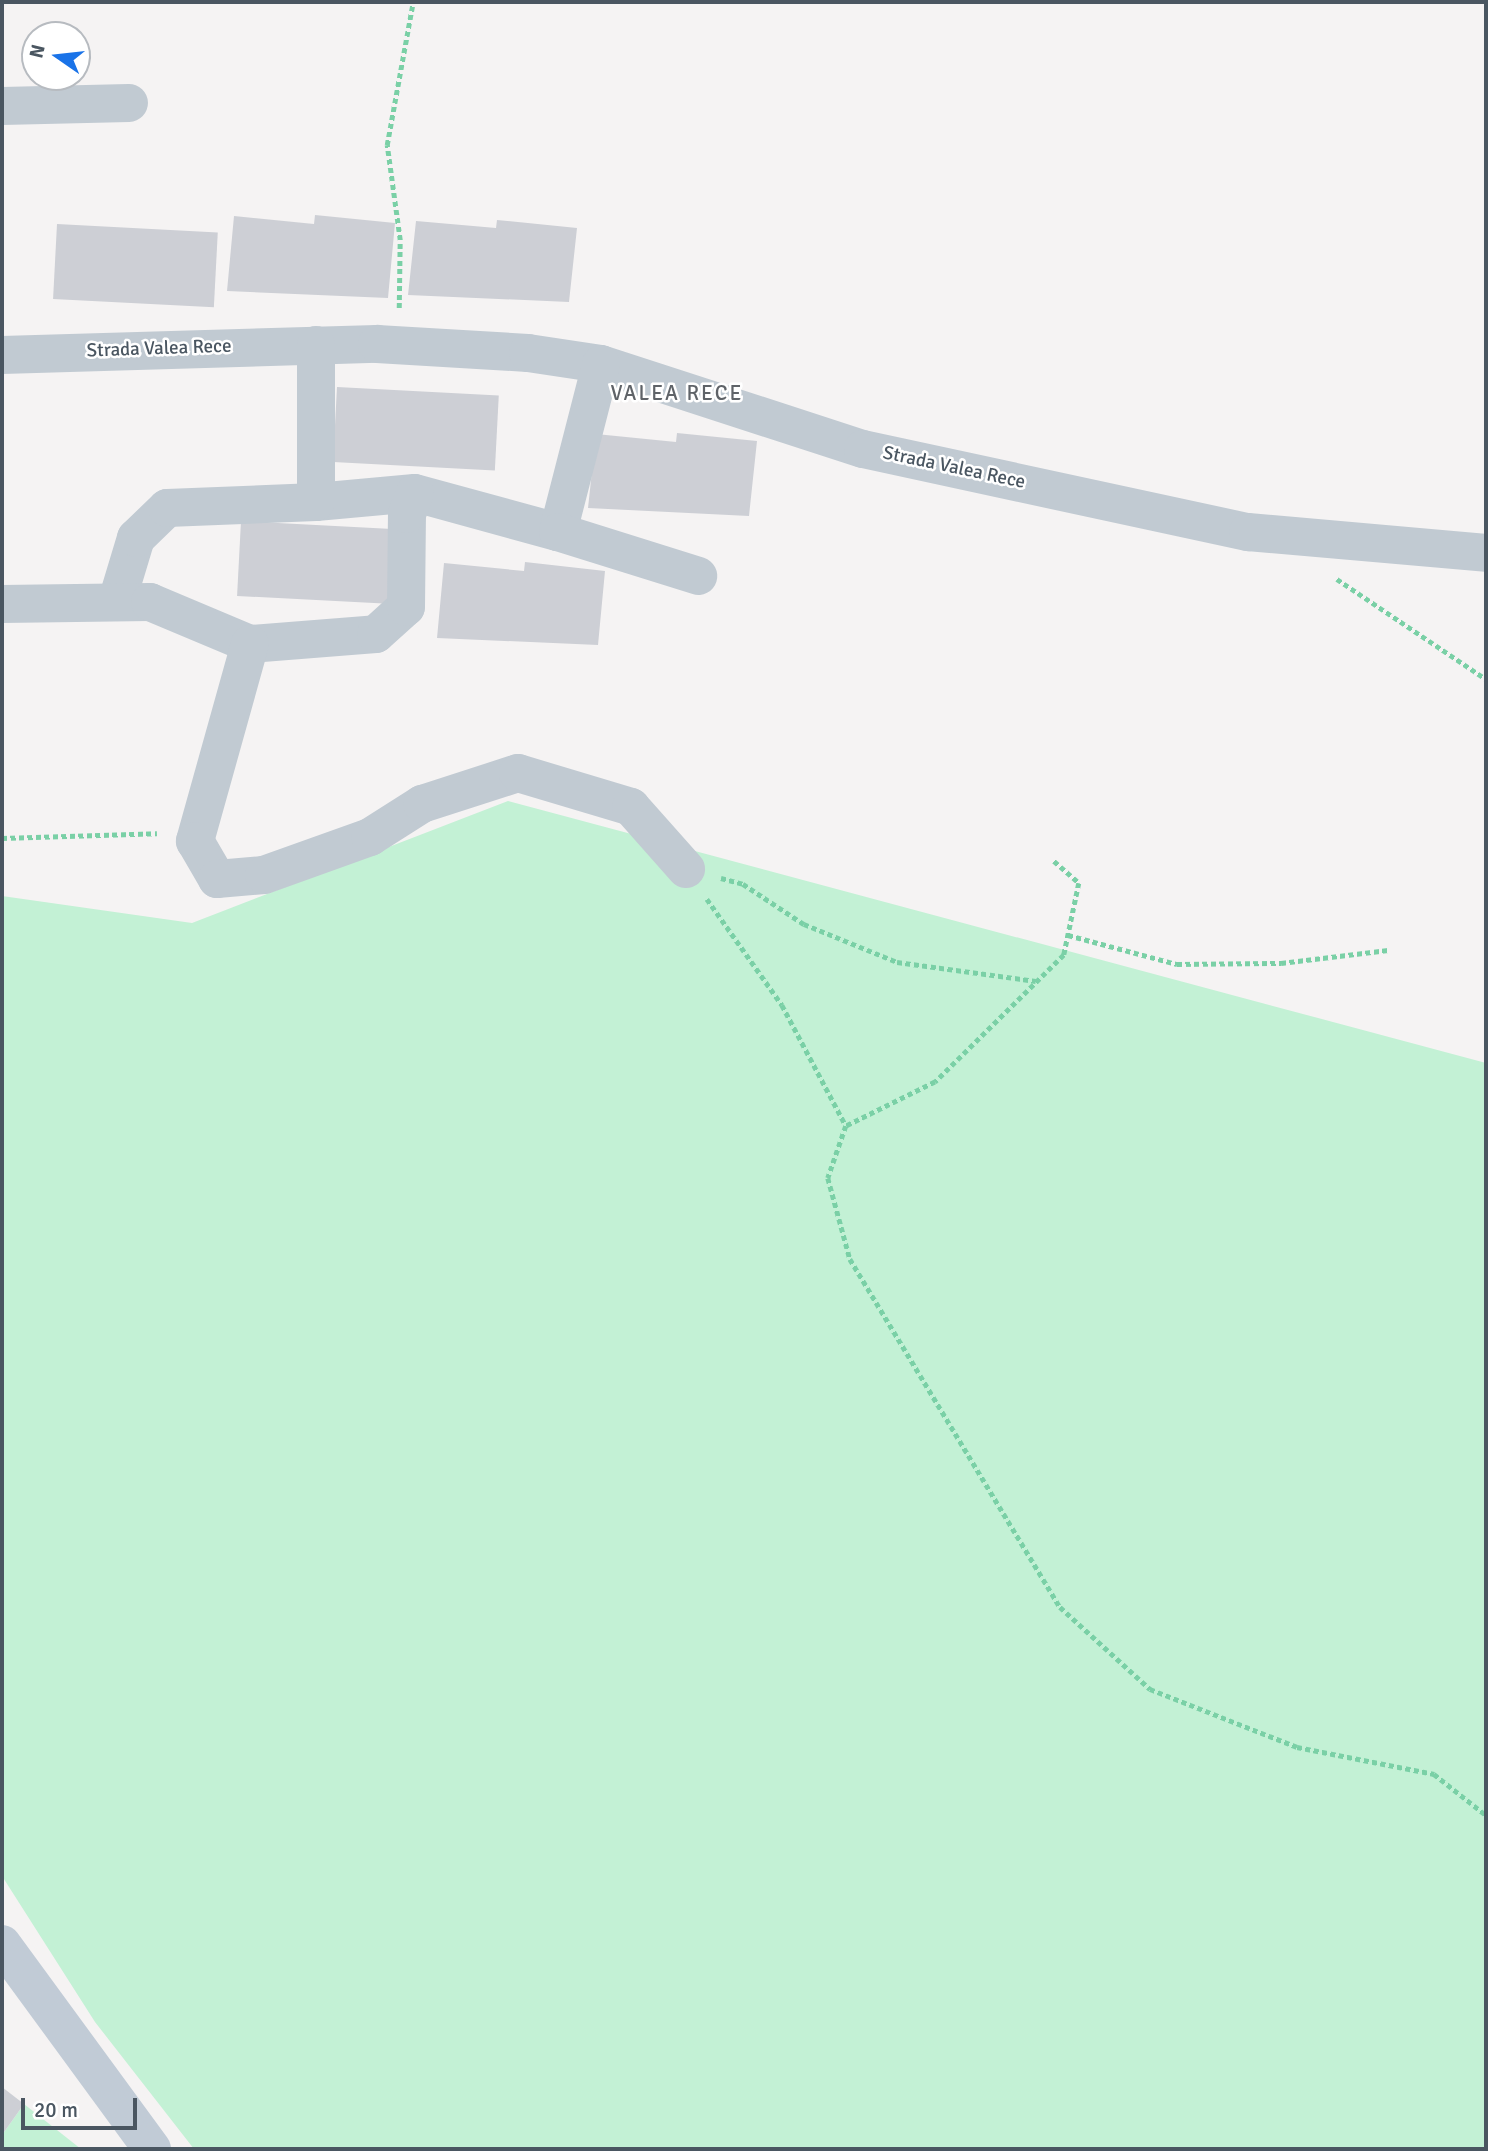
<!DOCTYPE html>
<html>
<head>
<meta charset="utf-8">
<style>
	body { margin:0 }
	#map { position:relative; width:1488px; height:2151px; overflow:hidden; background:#f5f3f3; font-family:Signika,sans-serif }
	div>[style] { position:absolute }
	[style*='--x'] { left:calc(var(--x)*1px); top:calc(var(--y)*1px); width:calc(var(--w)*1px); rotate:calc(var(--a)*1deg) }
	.green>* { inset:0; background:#c3f1d5 }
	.building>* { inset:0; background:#cdcfd5; transform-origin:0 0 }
	.path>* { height:4.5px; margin-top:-2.25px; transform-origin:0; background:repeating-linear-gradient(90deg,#7ad0a6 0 5px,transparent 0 8.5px) }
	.street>* { height:38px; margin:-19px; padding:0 19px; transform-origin:19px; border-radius:19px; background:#c1cad2 }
	.secondary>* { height:38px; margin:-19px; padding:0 19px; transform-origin:19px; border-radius:19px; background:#c1cbd6 }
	span { translate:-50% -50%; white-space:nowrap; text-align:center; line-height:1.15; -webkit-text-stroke:5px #fff; paint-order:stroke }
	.street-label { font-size:19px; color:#4a5661 }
	.neighbourhood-label { font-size:21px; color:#5f6368; letter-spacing:2px }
	.frame { position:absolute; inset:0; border:4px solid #4a5661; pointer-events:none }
	.north { position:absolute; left:21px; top:21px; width:70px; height:70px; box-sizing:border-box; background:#fff; border:2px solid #b7bbc0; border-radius:50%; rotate:284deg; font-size:19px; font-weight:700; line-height:28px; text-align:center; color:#4a5661 }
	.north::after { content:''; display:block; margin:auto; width:24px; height:32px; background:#1a73e8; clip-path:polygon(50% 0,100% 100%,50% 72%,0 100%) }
	.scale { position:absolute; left:21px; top:2098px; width:116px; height:32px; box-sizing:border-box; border:4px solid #4a5661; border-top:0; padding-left:9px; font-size:21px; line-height:24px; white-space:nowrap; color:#4a5661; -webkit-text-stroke:5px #fff; paint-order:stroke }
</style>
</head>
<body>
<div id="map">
	<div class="green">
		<div style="clip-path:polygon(508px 801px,1486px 1063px,1486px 2149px,194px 2149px,95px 2022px,2px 1876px,2px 896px,192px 923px)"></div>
		<div style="clip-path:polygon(24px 2104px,81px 2149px,2px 2149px,2px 2135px)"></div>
	</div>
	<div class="building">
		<div style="clip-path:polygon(315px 215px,395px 223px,388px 298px,227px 291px,234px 216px,314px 224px)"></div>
		<div style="clip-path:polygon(497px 220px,577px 228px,569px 302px,408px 295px,416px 221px,496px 228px)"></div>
		<div style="left:57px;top:224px;width:161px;height:75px;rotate:3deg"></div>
		<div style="left:337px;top:387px;width:162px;height:75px;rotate:3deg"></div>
		<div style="clip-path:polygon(677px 433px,757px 441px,749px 516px,588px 508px,596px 434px,676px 442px)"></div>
		<div style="left:241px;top:521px;width:161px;height:75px;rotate:3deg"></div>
		<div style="clip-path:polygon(525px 562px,605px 571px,598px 645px,437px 638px,444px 563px,524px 571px)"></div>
		<div style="clip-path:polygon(2px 2087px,24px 2104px,2px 2135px)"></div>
	</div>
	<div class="path">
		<div style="--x:399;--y:308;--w:68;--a:-89.2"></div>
		<div style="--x:400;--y:240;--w:96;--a:-97.8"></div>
		<div style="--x:387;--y:145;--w:145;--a:-79.7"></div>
		<div style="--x:1337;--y:579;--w:179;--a:33.9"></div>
		<div style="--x:2;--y:838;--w:155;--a:-1.8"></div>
		<div style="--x:1054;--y:861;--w:33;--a:41"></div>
		<div style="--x:1079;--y:883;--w:74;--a:101.8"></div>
		<div style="--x:1064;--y:955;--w:181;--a:135.4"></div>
		<div style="--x:935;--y:1082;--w:99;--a:153.7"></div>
		<div style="--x:846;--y:1126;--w:55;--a:109.1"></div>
		<div style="--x:828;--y:1178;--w:84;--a:74.8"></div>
		<div style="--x:850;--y:1259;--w:406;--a:58.9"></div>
		<div style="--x:1060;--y:1607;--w:122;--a:42.3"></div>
		<div style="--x:1150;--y:1689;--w:158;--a:21.5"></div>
		<div style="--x:1297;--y:1747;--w:140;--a:11.1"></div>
		<div style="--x:1434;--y:1774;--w:66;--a:38.3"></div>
		<div style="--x:721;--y:878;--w:23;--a:15"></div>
		<div style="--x:743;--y:884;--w:73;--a:33.3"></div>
		<div style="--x:804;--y:924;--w:100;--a:22.2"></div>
		<div style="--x:897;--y:962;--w:140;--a:7.8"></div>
		<div style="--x:707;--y:899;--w:130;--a:54.7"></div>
		<div style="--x:782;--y:1005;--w:137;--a:62.1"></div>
		<div style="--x:1068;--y:935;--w:113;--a:14.9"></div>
		<div style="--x:1177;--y:964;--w:104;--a:-0.6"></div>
		<div style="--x:1281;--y:963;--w:108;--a:-6.9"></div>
	</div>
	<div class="street">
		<div style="--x:2;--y:106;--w:127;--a:-1.4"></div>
		<div style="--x:2;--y:355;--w:375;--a:-1.7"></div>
		<div style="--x:377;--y:344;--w:151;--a:3.4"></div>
		<div style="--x:528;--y:353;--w:74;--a:8.6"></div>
		<div style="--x:601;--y:364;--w:275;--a:18"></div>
		<div style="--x:863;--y:449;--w:394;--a:12.2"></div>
		<div style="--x:1248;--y:532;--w:239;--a:5"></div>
		<div style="--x:316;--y:502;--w:99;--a:-5.2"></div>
		<div style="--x:415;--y:493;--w:148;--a:15.3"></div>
		<div style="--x:558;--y:532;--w:173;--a:-75.6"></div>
		<div style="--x:558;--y:532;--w:147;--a:17.4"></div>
		<div style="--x:117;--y:601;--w:66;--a:-73.2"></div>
		<div style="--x:136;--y:538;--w:43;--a:-44.1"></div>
		<div style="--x:167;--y:508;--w:149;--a:-2.3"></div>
		<div style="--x:316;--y:502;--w:157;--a:-90"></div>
		<div style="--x:2;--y:604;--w:148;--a:-0.8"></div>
		<div style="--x:150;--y:602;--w:108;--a:22.8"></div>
		<div style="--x:250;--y:644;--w:126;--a:-4.5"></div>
		<div style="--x:376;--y:634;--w:40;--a:-42"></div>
		<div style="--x:406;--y:607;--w:93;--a:-89.4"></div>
		<div style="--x:407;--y:514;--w:22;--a:-69"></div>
		<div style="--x:250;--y:644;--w:205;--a:105.6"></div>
		<div style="--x:195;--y:841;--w:44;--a:59.9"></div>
		<div style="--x:217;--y:879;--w:47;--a:-4.9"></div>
		<div style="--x:264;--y:875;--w:113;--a:-19.7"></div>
		<div style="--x:370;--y:837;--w:62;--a:-32.4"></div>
		<div style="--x:422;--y:804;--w:101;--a:-17.9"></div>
		<div style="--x:518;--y:773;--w:118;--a:16.7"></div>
		<div style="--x:631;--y:807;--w:83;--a:48.4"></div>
	</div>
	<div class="secondary">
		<div style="--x:2;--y:1944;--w:254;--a:53.8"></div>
	</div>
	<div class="street-label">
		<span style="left:159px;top:349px;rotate:-2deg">Strada Valea Rece</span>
		<span style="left:954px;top:468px;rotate:12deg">Strada Valea Rece</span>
	</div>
	<div class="neighbourhood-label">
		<span style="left:677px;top:393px">VALEA RECE</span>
	</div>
	<div class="frame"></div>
	<div class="north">N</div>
	<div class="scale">20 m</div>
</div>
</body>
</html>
